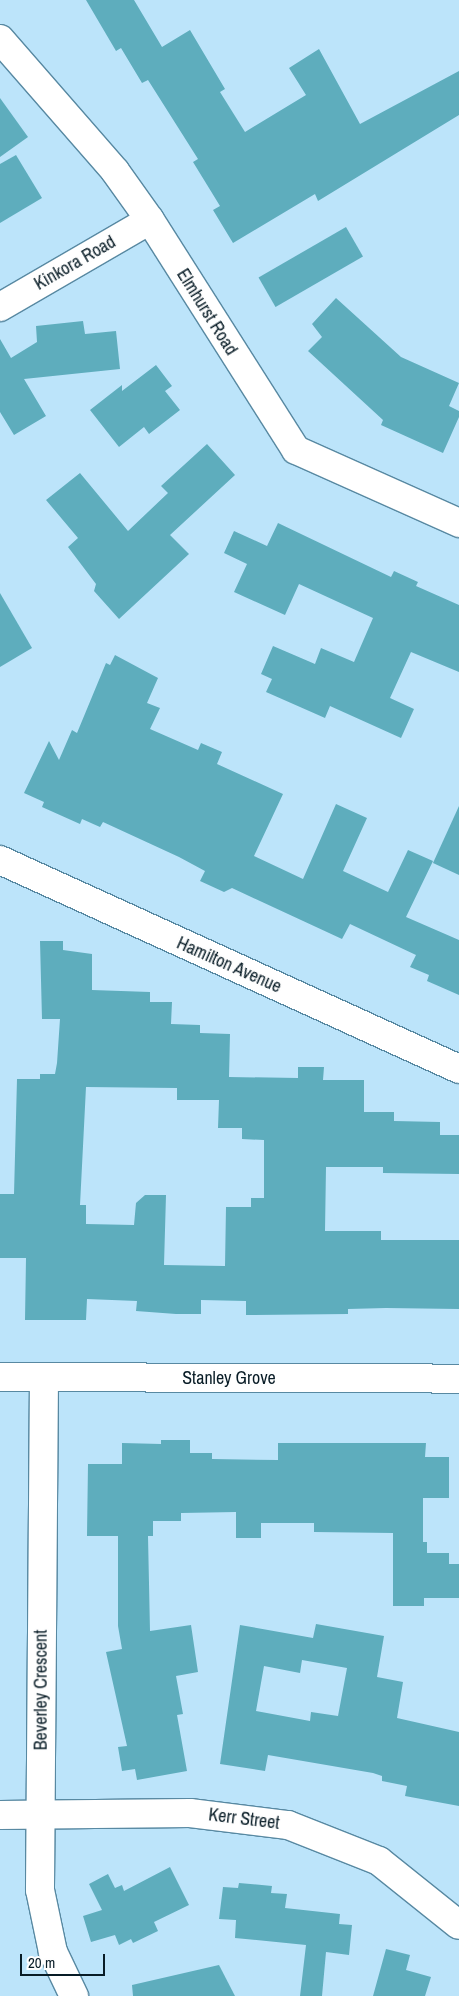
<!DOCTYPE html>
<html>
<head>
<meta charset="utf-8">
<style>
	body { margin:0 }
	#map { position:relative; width:459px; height:1996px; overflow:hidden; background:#bce4fa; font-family:"Archivo Narrow",sans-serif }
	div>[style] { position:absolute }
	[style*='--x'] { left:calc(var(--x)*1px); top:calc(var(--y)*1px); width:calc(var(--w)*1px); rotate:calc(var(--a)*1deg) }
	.building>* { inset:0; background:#5eadbd; transform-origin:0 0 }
	.roads { filter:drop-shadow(1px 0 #5889a2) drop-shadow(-1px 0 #5889a2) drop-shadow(0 1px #5889a2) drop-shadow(0 -1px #5889a2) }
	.minor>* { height:28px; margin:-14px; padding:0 14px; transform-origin:14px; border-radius:14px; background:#fff }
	span { translate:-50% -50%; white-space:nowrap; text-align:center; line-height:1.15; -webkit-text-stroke:4px #fefefe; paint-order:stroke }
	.street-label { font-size:18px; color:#081c26 }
	.scale { position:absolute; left:20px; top:1954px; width:85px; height:22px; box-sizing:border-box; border:2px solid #081c26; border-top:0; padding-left:6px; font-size:15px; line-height:18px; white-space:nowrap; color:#081c26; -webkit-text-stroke:4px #fefefe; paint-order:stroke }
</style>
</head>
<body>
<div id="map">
	<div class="building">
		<div style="clip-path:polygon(86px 0,134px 0,162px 47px,190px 30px,225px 89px,220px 92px,245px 132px,306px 95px,289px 68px,319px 49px,360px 124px,459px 71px,459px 115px,318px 201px,315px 194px,233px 243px,213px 210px,220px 206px,193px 162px,198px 159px,148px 80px,142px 83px,121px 48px,116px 51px)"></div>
		<div style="clip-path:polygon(0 98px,28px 137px,0 157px)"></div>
		<div style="clip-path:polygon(16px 155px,42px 198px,0 223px,0 164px)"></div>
		<div style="left:346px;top:227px;width:34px;height:101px;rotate:60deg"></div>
		<div style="clip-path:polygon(336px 298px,401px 357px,459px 383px,449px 406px,459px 411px,459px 417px,443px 453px,381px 425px,383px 420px,308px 351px,322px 337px,312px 324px)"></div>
		<div style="clip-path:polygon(83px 321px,85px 334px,116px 331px,120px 369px,24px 379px,46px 416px,14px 435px,0 412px,0 339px,11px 358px,37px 342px,36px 326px)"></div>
		<div style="clip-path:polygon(156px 365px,172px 386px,165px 391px,180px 410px,149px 434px,144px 427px,119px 447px,90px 410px,122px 385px,122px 391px)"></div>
		<div style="clip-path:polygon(207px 444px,235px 475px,170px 535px,189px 554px,119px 619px,94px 591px,96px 584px,68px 547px,78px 538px,46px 500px,80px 473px,128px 531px,168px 493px,161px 486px)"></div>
		<div style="clip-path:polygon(278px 523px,391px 577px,394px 571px,418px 582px,416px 586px,459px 605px,459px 672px,411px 652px,390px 698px,414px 709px,401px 738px,330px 706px,325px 718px,266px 692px,272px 679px,261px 674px,273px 646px,315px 664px,321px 648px,354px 662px,373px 618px,299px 584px,285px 615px,234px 592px,247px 564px,224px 553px,234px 531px,267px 546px)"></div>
		<div style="clip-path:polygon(0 593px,32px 648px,0 667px)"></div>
		<div style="clip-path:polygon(115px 655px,158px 678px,147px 703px,160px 708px,150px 729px,198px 750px,201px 743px,222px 752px,217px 764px,283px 794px,254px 856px,303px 879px,336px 804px,367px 818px,343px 871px,388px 892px,408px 850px,433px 861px,406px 917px,459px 940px,459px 995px,427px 981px,429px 975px,410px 967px,416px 955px,350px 924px,342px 939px,232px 888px,224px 892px,200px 881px,205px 871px,179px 857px,103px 822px,100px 827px,82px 819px,80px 824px,42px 807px,44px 802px,24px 793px,49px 741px,59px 760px,72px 730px,77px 733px,106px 663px,110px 665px)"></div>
		<div style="clip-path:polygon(459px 806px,459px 875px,433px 863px)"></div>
		<div style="clip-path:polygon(evenodd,40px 941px,63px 941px,63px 950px,92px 954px,92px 990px,150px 992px,150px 1002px,172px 1002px,171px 1024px,200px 1025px,200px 1033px,230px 1034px,229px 1077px,298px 1078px,298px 1067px,324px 1067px,323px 1080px,364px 1080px,364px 1112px,394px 1112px,394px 1121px,440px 1122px,440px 1135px,459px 1135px,459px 1174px,383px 1173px,383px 1167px,326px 1167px,325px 1231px,381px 1231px,381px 1240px,459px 1240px,459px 1309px,386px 1308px,348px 1309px,348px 1314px,246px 1315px,246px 1301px,201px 1300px,201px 1314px,176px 1314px,136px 1311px,137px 1301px,87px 1299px,86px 1320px,25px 1320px,26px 1258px,0 1258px,0 1194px,14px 1194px,17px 1079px,40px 1079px,40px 1074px,55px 1074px,57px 1063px,60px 1019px,42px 1019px,40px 941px,86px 1087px,177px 1088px,177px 1100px,219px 1100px,218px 1128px,242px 1128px,242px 1139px,264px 1140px,264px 1198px,251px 1198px,251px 1207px,226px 1207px,225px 1266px,164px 1265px,166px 1195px,145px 1195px,136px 1203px,134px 1225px,86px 1224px,86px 1205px,80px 1205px,86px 1087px)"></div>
		<div style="clip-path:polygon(161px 1440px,190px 1440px,190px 1453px,212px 1453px,212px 1459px,278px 1460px,278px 1443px,426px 1443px,425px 1457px,449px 1457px,449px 1498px,423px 1498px,423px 1542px,427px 1542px,427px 1553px,449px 1553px,449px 1564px,459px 1564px,459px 1598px,424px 1598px,424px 1606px,393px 1606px,393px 1533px,314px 1532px,314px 1523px,261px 1523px,261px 1538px,236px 1538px,236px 1512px,181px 1513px,181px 1521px,153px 1521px,153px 1536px,148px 1536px,150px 1631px,191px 1625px,198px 1672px,176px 1676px,183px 1714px,177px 1715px,187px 1771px,137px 1780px,135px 1769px,122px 1771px,118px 1747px,127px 1746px,106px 1652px,122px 1649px,118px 1626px,118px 1536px,87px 1536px,88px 1464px,122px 1464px,122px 1443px,161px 1444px)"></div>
		<div style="clip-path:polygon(evenodd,316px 1624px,384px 1636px,377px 1677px,403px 1682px,397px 1718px,459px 1732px,459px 1806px,405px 1796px,407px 1786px,382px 1781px,382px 1776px,373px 1773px,268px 1755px,265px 1771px,220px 1764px,240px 1625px,313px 1638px,316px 1624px,302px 1660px,347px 1668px,338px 1716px,311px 1712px,310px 1721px,256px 1711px,264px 1666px,300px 1673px,302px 1660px)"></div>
		<div style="clip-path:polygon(170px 1867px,189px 1905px,154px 1922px,158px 1931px,133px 1943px,131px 1939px,119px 1945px,115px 1935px,91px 1942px,83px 1916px,102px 1910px,89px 1884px,108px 1874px,115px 1888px,122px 1885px,124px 1891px)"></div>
		<div style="clip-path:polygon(239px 1883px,272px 1886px,271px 1893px,287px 1894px,285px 1908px,340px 1914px,339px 1924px,352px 1925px,349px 1955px,326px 1952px,322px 1996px,300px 1996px,306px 1945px,235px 1938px,236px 1920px,219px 1919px,223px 1887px,238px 1888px)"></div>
		<div style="clip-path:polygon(386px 1949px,410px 1955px,406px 1970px,431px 1977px,425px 1996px,373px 1996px)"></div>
		<div style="clip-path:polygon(219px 1965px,235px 1996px,133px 1996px,132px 1985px)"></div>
	</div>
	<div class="roads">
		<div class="minor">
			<div style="--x:0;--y:39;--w:175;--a:48.9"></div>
			<div style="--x:115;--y:171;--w:60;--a:54.5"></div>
			<div style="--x:150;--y:220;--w:272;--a:57.6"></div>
			<div style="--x:296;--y:450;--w:179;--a:24.1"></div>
			<div style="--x:0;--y:307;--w:173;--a:-30.1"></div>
			<div style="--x:0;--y:860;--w:504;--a:24.48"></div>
			<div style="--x:0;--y:1377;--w:459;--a:0.2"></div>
			<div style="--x:44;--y:1377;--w:513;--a:90.45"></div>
			<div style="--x:40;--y:1890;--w:63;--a:78.2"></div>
			<div style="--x:53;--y:1952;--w:49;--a:64.5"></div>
			<div style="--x:0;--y:1815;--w:190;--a:-0.6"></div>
			<div style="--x:190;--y:1813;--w:99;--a:7"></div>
			<div style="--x:288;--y:1825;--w:98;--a:21.6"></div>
			<div style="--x:379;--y:1861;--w:102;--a:38.7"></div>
		</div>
	</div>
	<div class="street-label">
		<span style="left:75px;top:263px;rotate:-30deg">Kinkora Road</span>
		<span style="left:207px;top:312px;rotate:58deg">Elmhurst Road</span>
		<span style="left:229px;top:965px;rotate:24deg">Hamilton Avenue</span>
		<span style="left:229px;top:1378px">Stanley Grove</span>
		<span style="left:41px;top:1690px;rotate:-90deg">Beverley Crescent</span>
		<span style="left:244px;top:1819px;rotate:7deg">Kerr Street</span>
	</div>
	<div class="scale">20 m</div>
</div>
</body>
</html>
